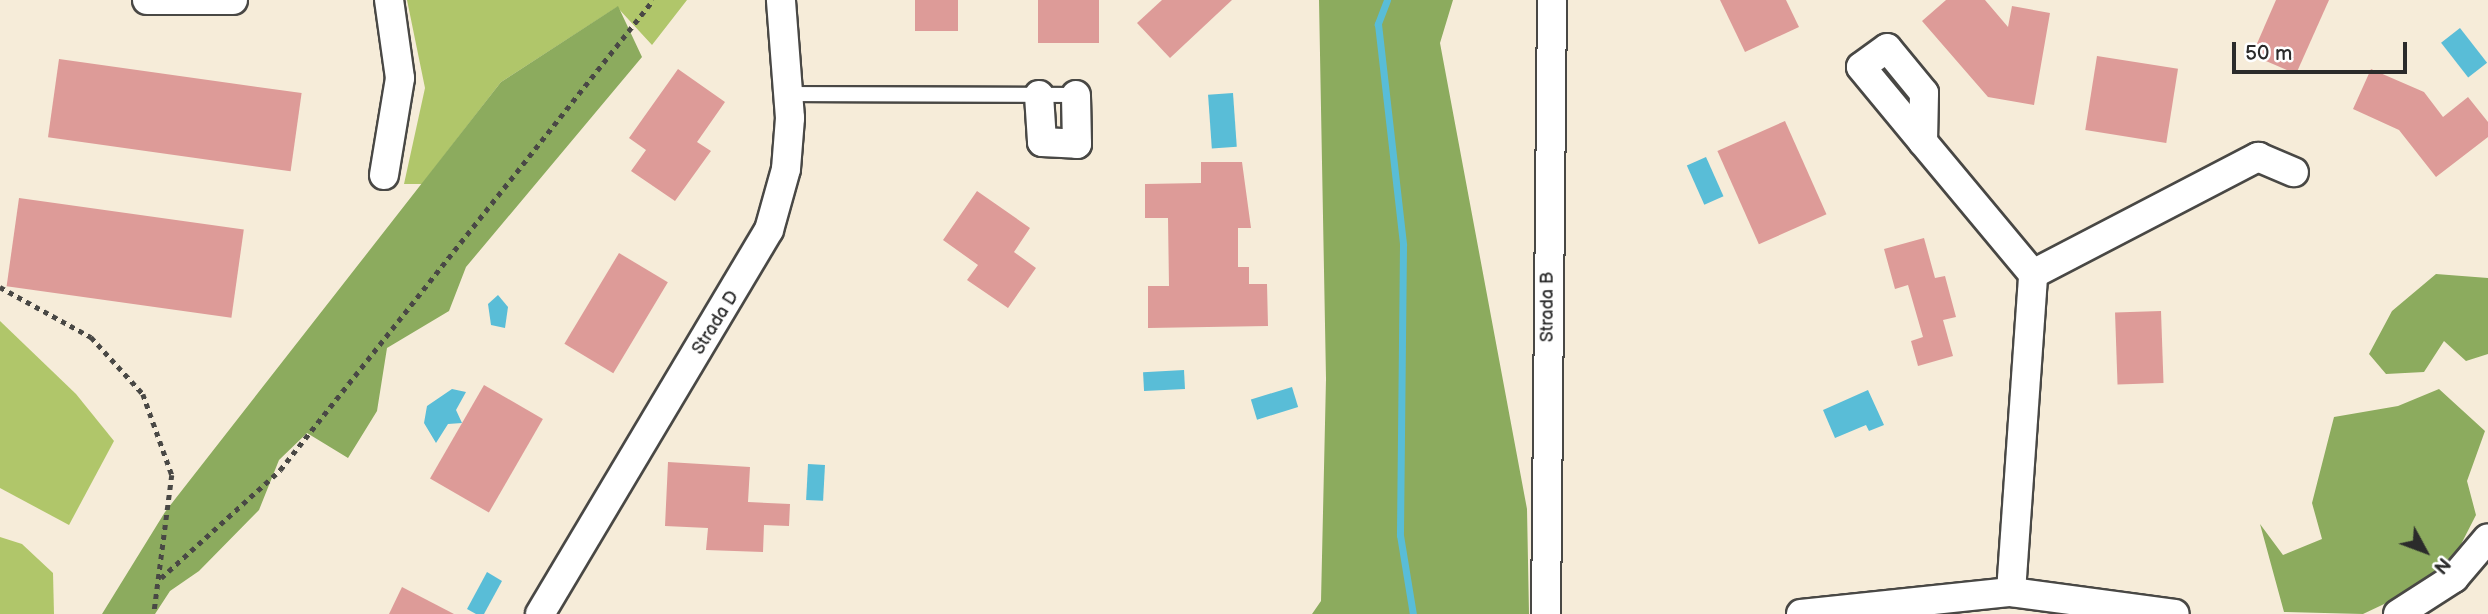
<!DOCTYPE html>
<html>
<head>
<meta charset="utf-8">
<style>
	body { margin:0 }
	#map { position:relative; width:2488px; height:614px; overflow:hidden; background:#f6ecd9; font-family:"Balsamiq Sans",sans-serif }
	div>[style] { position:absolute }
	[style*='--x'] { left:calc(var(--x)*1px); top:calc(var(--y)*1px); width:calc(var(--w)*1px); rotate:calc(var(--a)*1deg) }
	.green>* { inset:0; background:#b0c66a }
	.forest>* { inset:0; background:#8cab5e }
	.water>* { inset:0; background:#59bdd7; transform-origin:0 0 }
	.stream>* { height:7px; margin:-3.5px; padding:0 3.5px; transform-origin:3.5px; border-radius:3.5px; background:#59bdd7 }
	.building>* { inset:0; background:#dd9b98; transform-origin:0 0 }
	.path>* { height:4.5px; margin-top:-2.25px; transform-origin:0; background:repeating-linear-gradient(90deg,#494845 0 5px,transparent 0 10px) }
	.roads { filter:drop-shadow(2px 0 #494845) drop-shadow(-2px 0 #494845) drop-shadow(0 2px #494845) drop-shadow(0 -2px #494845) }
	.lane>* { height:14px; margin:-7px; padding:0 7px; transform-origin:7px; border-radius:7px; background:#fff }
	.street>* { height:28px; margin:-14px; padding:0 14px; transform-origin:14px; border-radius:14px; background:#fff }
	span { translate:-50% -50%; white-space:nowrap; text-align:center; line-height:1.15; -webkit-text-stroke:5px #fff; paint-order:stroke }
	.street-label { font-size:18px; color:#2b2b2b }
	.north { position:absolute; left:2390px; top:516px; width:70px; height:70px; -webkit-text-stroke:5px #fff; paint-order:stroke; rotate:131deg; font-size:19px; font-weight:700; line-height:28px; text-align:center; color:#2b2b2b }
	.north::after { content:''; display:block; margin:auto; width:24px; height:32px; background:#2b2b2b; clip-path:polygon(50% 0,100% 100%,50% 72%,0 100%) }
	.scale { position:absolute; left:2232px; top:42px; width:175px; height:32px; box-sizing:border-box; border:4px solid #2b2b2b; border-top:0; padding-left:9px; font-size:21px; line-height:24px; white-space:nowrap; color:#2b2b2b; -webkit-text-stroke:5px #fff; paint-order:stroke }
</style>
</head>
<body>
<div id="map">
	<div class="green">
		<div style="clip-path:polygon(407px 0,687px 0,652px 45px,617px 7px,501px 82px,422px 184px,404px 184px,425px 88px)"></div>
		<div style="clip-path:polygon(0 321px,76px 394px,114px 441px,69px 525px,0 488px)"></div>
		<div style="clip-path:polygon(0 537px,22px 544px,53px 573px,54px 614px,0 614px)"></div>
	</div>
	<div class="forest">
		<div style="clip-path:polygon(1319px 0,1453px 0,1440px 43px,1527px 509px,1529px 614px,1312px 614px,1321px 601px,1326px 379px)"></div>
		<div style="clip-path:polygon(618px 6px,642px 57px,466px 267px,449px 311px,387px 348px,377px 411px,348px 458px,307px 433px,279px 460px,259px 510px,199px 571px,170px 591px,155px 614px,102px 614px,165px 512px,501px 82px)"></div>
		<div style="clip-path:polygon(2436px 274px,2488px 278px,2488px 354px,2466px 361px,2444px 341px,2424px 372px,2386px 374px,2369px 354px,2392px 311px)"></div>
		<div style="clip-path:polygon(2439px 389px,2485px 431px,2467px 481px,2476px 515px,2455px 556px,2418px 588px,2363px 614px,2284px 612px,2260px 524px,2283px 555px,2322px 539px,2312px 503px,2334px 417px,2398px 406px)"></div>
	</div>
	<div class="water">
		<div style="left:2460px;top:28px;width:44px;height:24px;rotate:52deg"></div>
		<div style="left:1233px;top:93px;width:54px;height:25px;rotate:86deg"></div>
		<div style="left:1706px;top:157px;width:43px;height:21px;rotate:66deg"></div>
		<div style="clip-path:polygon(498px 295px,508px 307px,505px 328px,491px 325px,488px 304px)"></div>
		<div style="left:1184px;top:370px;width:19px;height:41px;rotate:87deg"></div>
		<div style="left:1292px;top:387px;width:21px;height:43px;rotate:73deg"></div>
		<div style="clip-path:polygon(452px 389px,466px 392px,456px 410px,462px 423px,448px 424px,436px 443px,424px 423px,427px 406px)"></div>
		<div style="clip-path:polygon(1868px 390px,1884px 425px,1869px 431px,1866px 425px,1835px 438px,1823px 410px)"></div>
		<div style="left:808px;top:464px;width:17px;height:36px;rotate:3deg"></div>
		<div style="clip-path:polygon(487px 572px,502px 581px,484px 614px,476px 614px,467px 609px)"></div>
	</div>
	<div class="stream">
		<div style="--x:1387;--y:0;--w:26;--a:111"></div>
		<div style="--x:1378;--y:24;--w:222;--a:83.5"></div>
		<div style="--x:1403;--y:245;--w:290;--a:90.6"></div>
		<div style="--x:1400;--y:535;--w:80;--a:80.7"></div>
	</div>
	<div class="building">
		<div style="left:915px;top:0;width:43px;height:31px"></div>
		<div style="left:1038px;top:0;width:61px;height:43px"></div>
		<div style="clip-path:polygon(1162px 0,1232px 0,1170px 58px,1137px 23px)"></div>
		<div style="clip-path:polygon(1720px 0,1786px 0,1799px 27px,1745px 52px)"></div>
		<div style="clip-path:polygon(1946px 0,1985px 0,2008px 27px,2012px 6px,2050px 13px,2034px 105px,1988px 97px,1922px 21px)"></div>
		<div style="clip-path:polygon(2276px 0,2329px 0,2296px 74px,2252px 55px)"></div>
		<div style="left:2097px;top:56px;width:82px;height:75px;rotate:9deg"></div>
		<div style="left:59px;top:59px;width:245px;height:79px;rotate:8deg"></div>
		<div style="clip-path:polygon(678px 69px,725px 102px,697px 142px,711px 151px,675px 201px,631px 171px,646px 150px,629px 138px)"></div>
		<div style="clip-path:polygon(2371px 69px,2424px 92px,2443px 117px,2468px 97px,2488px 122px,2488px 137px,2436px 177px,2399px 130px,2353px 109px)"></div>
		<div style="left:1785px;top:121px;width:102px;height:74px;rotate:66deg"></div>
		<div style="clip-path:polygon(1201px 162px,1242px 162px,1251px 228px,1238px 228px,1238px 267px,1249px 267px,1249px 284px,1267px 284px,1268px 326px,1148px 328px,1148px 286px,1169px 286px,1168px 218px,1145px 218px,1145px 184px,1201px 183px)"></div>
		<div style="clip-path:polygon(977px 191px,1030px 228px,1014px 252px,1036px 268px,1008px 308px,967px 280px,978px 265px,943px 240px)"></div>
		<div style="left:19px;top:198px;width:227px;height:89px;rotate:8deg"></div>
		<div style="clip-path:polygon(1924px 238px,1935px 278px,1945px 276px,1956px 317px,1943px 320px,1953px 356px,1918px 366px,1911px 341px,1923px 337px,1908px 285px,1895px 289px,1884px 249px)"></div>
		<div style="left:619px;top:253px;width:57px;height:106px;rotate:31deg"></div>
		<div style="left:2161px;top:311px;width:72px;height:46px;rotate:88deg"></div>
		<div style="left:484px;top:385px;width:68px;height:108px;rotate:30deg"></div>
		<div style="clip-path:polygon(668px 462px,750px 467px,748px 502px,790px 504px,789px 526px,764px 525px,763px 552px,706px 550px,708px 528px,665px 526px)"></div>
		<div style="clip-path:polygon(402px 587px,454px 614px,389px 614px)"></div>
	</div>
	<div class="path">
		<div style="--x:0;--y:287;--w:104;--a:28.8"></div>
		<div style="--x:91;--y:337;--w:77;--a:47.6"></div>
		<div style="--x:143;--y:394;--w:86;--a:70.3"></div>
		<div style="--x:172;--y:475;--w:140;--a:97.4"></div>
		<div style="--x:161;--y:578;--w:161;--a:-42.2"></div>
		<div style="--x:280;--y:470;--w:600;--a:-51.56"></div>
	</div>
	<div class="roads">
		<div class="lane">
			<div style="--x:789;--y:94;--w:287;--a:0.2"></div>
		</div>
		<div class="street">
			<div style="--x:147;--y:0;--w:86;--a:0"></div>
			<div style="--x:1039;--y:95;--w:47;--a:86.3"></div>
			<div style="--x:1042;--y:142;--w:35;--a:3"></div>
			<div style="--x:1077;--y:144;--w:49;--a:-91.2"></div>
			<div style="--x:1923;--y:142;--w:49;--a:-88.8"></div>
			<div style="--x:1924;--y:93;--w:58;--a:-129.4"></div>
			<div style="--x:1887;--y:48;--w:32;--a:144"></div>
			<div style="--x:1861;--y:67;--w:97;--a:50.4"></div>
			<div style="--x:1923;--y:142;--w:172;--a:50.2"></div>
			<div style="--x:2033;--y:274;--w:254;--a:-27.5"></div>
			<div style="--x:2258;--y:157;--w:39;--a:23"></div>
			<div style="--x:384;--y:175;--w:98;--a:-80.6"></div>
			<div style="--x:400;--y:78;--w:79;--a:-98"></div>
			<div style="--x:2011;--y:592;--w:319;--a:-86"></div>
			<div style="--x:540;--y:614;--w:447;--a:-59.2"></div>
			<div style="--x:769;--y:230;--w:63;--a:-74.4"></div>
			<div style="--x:786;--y:169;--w:51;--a:-85.5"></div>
			<div style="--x:790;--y:118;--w:118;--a:-94.4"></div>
			<div style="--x:1546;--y:614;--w:614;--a:-89.44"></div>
			<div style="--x:1801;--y:614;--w:211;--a:-6"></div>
			<div style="--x:2011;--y:592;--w:165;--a:7.6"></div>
			<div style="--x:2398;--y:614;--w:67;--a:-32.7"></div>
			<div style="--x:2454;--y:578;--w:52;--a:-49.6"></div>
		</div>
	</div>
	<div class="street-label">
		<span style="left:1548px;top:307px;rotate:-90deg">Strada B</span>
		<span style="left:716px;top:323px;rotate:-58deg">Strada D</span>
	</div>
	<div class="north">N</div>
	<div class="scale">50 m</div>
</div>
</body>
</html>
